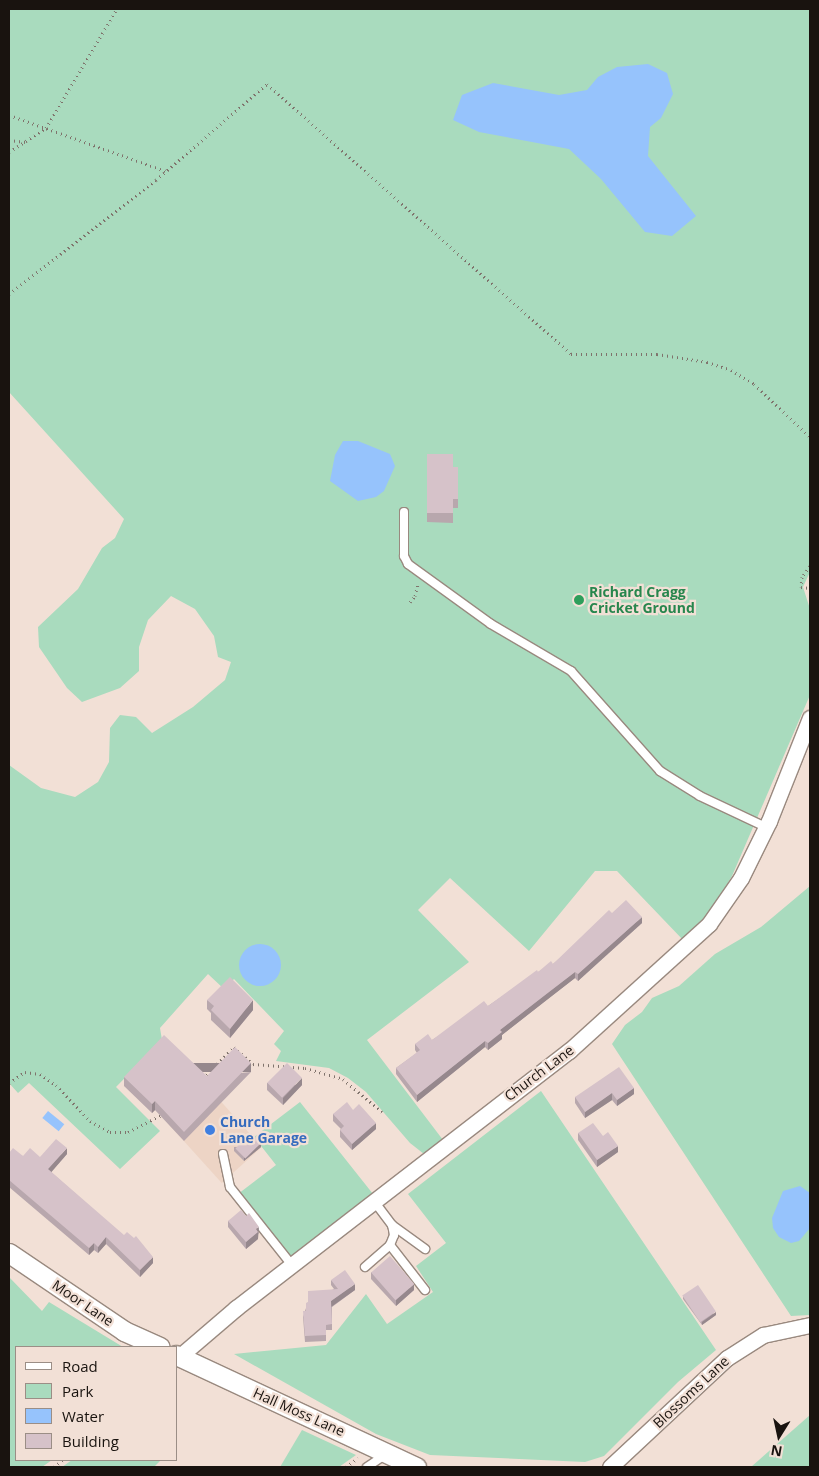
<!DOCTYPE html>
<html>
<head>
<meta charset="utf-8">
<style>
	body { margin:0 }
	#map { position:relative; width:819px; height:1476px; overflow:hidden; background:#f2e0d6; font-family:"Open Sans",sans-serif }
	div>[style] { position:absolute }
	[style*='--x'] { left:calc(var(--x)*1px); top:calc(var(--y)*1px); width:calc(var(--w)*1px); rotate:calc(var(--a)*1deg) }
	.built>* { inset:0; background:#edd4c5; transform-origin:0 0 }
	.green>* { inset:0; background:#a9dbbe }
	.water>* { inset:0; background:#96c3fc; transform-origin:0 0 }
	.round { border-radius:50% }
	.path>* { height:3px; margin-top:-1.5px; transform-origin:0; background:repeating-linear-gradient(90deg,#7f736c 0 1px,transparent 0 5px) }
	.roads { filter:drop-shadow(1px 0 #99897f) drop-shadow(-1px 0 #99897f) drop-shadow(0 1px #99897f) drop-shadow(0 -1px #99897f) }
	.service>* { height:8px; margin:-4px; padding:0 4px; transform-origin:4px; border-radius:4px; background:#fff }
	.minor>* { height:15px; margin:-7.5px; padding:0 7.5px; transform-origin:7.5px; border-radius:7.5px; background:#fff }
	.tertiary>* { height:19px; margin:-9.5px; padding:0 9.5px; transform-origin:9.5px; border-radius:9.5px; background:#fff }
	.wall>* { inset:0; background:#b8a7ad }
	.shaded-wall>* { inset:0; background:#96888d; transform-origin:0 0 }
	.building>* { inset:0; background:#d6c2c9; transform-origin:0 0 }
	.dots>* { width:14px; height:14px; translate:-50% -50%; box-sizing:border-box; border:2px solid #f2e0d6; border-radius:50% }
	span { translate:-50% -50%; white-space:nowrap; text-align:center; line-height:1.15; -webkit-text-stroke:4.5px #f2e0d6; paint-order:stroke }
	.leisure-label { font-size:14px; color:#27864d; font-weight:700 }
	.left { translate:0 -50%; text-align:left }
	.street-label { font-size:14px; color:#19130f }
	.shop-label { font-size:14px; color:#366cbe; font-weight:700 }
	.frame { position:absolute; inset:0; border:10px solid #19130f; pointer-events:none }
	.legend { position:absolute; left:15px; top:1346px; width:162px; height:115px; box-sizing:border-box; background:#f2e0d6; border:1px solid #9b8e86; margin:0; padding:6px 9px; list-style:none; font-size:15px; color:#19130f }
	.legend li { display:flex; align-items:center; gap:10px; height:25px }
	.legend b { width:25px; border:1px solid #9b8e86 }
	.north { position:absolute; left:754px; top:1411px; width:50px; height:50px; -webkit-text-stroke:4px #f2e0d6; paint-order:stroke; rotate:190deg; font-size:14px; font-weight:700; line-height:20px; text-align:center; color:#19130f }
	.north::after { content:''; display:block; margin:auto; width:18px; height:22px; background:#19130f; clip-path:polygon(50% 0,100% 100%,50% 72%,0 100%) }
</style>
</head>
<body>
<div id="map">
	<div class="built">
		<div style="left:207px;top:1086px;width:82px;height:54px;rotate:48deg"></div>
	</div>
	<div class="green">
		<div style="clip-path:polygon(9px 9px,810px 9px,810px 572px,803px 587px,810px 609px,810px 695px,732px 876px,711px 911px,684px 941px,617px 871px,595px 871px,529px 951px,450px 878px,418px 910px,469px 962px,367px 1040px,443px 1140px,424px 1154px,410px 1143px,366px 1092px,348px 1078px,329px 1068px,276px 1061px,281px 1051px,274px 1044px,284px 1031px,234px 979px,224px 989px,208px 974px,160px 1028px,162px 1040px,116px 1087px,160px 1131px,120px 1169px,29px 1083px,18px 1093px,9px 1083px,9px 765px,41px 788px,75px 797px,98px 782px,109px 762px,110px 728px,120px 715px,136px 717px,152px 733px,193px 707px,225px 680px,231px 662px,218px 657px,214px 636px,195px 609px,171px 596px,148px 620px,139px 647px,139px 671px,120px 688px,82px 702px,67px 688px,39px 647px,38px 627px,78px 589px,102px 548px,115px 538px,124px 519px,9px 392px)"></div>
		<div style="clip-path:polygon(810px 886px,810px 1315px,791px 1316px,612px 1044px,625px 1025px,642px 1012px,652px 998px,679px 986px,715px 954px,761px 927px)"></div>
		<div style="clip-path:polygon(541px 1091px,716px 1350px,678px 1382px,604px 1456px,585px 1462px,430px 1455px,376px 1434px,234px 1354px,326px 1345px,366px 1294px,387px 1324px,433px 1292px,416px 1266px,446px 1243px,408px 1194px)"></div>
		<div style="clip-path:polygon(300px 1102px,373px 1194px,291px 1258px,238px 1194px,276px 1165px,254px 1137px)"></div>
		<div style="clip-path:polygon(9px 1277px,42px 1311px,49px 1302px,123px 1347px,16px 1347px,16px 1460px,52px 1460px,42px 1467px,9px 1467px)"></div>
		<div style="clip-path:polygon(810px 1415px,810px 1467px,751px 1467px)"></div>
		<div style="clip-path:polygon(302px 1430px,356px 1455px,339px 1467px,280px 1467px)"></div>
		<div style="clip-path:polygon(72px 1460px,161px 1460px,154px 1467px,62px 1467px)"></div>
	</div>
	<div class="water">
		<div style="clip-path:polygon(648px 64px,667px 73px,673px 94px,661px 118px,650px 127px,648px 156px,696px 216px,672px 236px,645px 232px,601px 179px,569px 149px,479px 132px,453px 120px,462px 95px,493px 83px,559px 95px,587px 90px,598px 77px,617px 67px)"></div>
		<div style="clip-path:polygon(343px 441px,358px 441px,390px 454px,395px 466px,384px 491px,376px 497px,358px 501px,330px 481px,335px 455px)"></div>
		<div class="round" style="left:239px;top:944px;width:42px;height:42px"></div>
		<div style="left:48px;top:1111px;width:21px;height:9px;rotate:39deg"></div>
		<div style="clip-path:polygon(800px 1186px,810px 1193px,810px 1228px,799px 1241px,791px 1243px,779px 1237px,773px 1228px,772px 1218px,783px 1191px)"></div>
	</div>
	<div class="path">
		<div style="--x:9;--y:115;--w:166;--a:19.7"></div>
		<div style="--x:9;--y:140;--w:17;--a:7"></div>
		<div style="--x:9;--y:152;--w:44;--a:-33"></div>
		<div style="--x:46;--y:128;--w:139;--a:-59.2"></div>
		<div style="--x:9;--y:294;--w:186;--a:-37.8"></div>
		<div style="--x:156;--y:180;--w:147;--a:-40.9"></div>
		<div style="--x:267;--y:84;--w:407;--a:41.6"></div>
		<div style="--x:571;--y:354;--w:86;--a:0"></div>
		<div style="--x:657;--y:354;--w:51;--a:9.1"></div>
		<div style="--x:707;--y:362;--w:25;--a:18"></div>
		<div style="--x:731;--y:370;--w:27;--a:31"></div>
		<div style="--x:754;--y:384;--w:77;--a:43.4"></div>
		<div style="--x:810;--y:566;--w:14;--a:126"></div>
		<div style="--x:802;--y:577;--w:10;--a:96"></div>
		<div style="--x:801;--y:587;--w:9;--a:6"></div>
		<div style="--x:410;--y:602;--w:8;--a:-50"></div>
		<div style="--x:415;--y:596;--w:12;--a:-76"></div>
		<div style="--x:203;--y:1078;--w:44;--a:-45"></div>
		<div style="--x:234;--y:1047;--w:25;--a:42"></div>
		<div style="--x:253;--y:1064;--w:52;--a:4.4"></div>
		<div style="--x:305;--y:1068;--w:40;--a:16"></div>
		<div style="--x:343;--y:1079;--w:51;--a:40.2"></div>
		<div style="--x:9;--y:1083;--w:19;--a:-35"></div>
		<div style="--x:25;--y:1072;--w:15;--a:8"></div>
		<div style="--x:40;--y:1074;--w:19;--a:35"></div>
		<div style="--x:56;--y:1085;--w:50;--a:46.6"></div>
		<div style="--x:90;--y:1121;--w:23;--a:29"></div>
		<div style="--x:110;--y:1132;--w:18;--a:0"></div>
		<div style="--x:128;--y:1132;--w:39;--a:-27"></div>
		<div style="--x:54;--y:1467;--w:11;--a:-38"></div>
		<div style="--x:346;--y:1467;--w:15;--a:-37"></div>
	</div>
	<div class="roads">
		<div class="service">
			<div style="--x:404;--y:512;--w:44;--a:90"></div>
			<div style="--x:404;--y:556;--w:9;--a:63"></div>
			<div style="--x:408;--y:564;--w:102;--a:35.9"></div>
			<div style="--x:491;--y:624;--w:93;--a:30.4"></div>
			<div style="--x:571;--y:671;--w:134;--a:48.3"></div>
			<div style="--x:660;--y:771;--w:47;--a:32"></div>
			<div style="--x:700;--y:796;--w:73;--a:25.2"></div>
			<div style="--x:223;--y:1154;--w:34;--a:78"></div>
			<div style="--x:230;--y:1187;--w:98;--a:51.6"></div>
			<div style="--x:392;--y:1225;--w:41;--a:36"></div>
			<div style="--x:390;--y:1245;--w:57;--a:52.1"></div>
			<div style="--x:365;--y:1267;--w:33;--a:-41"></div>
			<div style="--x:390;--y:1245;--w:11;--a:-68"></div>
			<div style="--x:394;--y:1235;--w:10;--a:-101"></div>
			<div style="--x:392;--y:1225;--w:31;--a:-127"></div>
			<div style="--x:367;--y:1467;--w:22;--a:-34"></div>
		</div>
		<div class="minor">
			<div style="--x:180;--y:1356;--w:74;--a:-40.6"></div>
			<div style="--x:236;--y:1308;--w:421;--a:-37.7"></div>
			<div style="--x:569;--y:1051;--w:189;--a:-42.2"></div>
			<div style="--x:709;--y:924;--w:56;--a:-55.2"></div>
			<div style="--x:741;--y:878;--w:64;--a:-63.8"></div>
			<div style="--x:769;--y:821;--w:111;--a:-68.3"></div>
			<div style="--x:610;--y:1467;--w:160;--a:-43"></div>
			<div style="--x:727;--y:1358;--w:43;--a:-32.6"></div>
			<div style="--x:763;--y:1335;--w:48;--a:-12"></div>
		</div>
		<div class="tertiary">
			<div style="--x:9;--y:1253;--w:139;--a:34.1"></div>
			<div style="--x:124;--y:1331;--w:39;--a:24"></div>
			<div style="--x:176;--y:1355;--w:265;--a:25"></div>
		</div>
	</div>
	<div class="wall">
		<div style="clip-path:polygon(427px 454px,453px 467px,458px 467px,458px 508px,453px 508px,453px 523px,427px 522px)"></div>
		<div style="clip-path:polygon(612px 913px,642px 923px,578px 981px,575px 978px,545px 1001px,502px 1035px,502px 1039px,488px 1050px,485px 1047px,417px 1102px,396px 1074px,396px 1068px,417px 1053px,415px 1050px,415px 1044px,432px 1040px,488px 1006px,538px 972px,553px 964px)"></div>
		<div style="clip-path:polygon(207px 1000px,253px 1010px,230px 1038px,211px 1020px,211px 1013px,207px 1009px)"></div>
		<div style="clip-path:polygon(251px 1072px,184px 1141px,155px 1110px,152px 1113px,124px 1086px,124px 1077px,207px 1076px)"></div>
		<div style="clip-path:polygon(267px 1083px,302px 1085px,283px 1105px,267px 1090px)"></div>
		<div style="clip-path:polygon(634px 1088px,634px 1094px,617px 1106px,612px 1100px,585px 1118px,575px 1103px,575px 1097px)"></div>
		<div style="clip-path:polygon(353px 1110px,376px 1129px,352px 1150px,340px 1137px,340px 1130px,341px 1129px,333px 1121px,333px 1114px)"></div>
		<div style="clip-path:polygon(578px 1133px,603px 1136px,618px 1152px,597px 1167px,578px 1140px)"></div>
		<div style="clip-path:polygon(234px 1147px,261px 1147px,244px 1161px,234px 1151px)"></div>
		<div style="clip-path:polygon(9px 1153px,23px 1156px,40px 1157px,67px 1154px,51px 1172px,153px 1263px,140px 1277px,106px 1244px,98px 1253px,94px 1250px,89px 1255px,9px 1187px)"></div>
		<div style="clip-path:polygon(246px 1216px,259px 1233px,258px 1234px,258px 1239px,246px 1249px,228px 1227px,228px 1221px)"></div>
		<div style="clip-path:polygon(371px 1272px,414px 1290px,396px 1306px,371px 1279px)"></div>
		<div style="clip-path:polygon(331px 1280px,355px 1290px,332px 1307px,332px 1330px,326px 1330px,326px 1341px,305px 1342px,303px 1317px,308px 1302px,334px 1289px,331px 1285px)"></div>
		<div style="clip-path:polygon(683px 1296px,716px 1315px,702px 1325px,683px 1299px)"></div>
	</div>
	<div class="shaded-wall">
		<div style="clip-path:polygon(642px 917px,642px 923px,578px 981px,578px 974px)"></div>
		<div style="clip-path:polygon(575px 972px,575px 978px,502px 1035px,502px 1039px,488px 1050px,488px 1043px,500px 1030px)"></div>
		<div style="clip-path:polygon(253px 1000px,253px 1010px,230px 1038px,230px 1029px)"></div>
		<div style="clip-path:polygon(485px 1041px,485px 1047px,417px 1102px,417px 1095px)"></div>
		<div style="left:251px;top:1063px;width:9px;height:96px;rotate:90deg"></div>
		<div style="clip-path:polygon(302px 1078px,302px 1085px,283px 1105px,283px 1098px)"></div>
		<div style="clip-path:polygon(634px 1088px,634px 1094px,617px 1106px,617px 1100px)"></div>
		<div style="clip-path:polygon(612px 1093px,612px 1100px,585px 1118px,585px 1112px)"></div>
		<div style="clip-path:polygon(155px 1101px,155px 1110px,152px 1113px,152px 1104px)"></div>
		<div style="clip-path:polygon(376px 1123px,376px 1129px,352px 1150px,352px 1144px)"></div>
		<div style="clip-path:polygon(261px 1143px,261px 1147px,244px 1161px,244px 1158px)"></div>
		<div style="clip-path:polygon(618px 1146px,618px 1152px,597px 1167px,597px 1160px)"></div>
		<div style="clip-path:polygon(67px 1148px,67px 1154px,48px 1176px,48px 1169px)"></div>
		<div style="clip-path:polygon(259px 1227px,258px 1239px,246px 1249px,246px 1242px,256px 1229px)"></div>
		<div style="clip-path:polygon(106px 1237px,106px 1244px,98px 1253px,98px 1247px)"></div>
		<div style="clip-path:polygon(94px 1243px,94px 1250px,89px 1255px,89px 1248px)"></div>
		<div style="clip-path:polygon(153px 1257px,153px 1263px,140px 1277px,140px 1270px)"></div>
		<div style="clip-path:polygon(355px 1284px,355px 1290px,331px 1307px,331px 1301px)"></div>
		<div style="clip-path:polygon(414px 1284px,414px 1290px,396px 1306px,396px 1300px)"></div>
		<div style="clip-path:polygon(716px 1312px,716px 1315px,702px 1325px,702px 1322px)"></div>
	</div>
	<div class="building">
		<div style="clip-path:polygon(427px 454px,453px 454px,453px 467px,458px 467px,458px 499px,453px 499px,453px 513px,427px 513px)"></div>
		<div style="clip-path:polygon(626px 900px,642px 917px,578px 974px,575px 972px,545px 995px,500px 1030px,502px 1032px,488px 1043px,485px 1041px,417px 1095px,396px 1068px,420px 1050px,415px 1044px,428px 1034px,432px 1040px,484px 1001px,488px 1006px,537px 970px,538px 972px,551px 961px,553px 964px,609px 910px,612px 913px)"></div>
		<div style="clip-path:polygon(230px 977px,253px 1000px,230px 1029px,211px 1010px,214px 1006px,207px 1000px)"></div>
		<div style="clip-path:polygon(164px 1035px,207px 1076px,235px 1047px,251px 1063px,184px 1132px,155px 1101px,152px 1104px,124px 1077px)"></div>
		<div style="left:287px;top:1063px;width:21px;height:28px;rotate:45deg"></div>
		<div style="clip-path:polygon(619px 1067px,634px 1088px,617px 1100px,612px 1093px,585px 1112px,575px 1097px)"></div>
		<div style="clip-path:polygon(347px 1102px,353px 1110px,359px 1104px,376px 1123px,352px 1144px,340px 1130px,344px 1126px,333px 1114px)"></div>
		<div style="clip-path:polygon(593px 1123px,603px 1136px,608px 1132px,618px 1146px,597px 1160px,578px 1133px)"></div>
		<div style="left:251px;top:1133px;width:14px;height:22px;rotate:45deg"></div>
		<div style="clip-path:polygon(56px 1139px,67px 1148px,48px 1169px,124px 1235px,127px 1232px,134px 1238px,136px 1236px,153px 1257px,140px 1270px,106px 1237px,98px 1247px,94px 1243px,89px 1248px,9px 1180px,9px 1153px,13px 1148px,23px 1156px,30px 1148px,40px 1157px)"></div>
		<div style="clip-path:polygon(241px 1210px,246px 1216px,249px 1213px,259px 1227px,256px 1229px,258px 1232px,246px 1242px,228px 1221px)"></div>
		<div style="left:390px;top:1256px;width:37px;height:25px;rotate:49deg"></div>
		<div style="clip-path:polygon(345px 1270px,355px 1284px,331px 1301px,332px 1324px,326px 1325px,326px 1335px,305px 1336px,303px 1311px,306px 1311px,306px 1303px,308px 1302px,308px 1291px,338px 1289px,331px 1280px)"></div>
		<div style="left:698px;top:1285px;width:32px;height:19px;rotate:56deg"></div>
	</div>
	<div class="dots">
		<div style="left:579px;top:600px;background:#2e9e5b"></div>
		<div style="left:210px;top:1130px;background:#3f7fe0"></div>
	</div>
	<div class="leisure-label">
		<span class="left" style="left:589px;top:600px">Richard Cragg<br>Cricket Ground</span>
	</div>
	<div class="street-label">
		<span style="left:539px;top:1073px;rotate:-37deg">Church Lane</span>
		<span style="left:83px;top:1303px;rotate:34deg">Moor Lane</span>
		<span style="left:691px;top:1392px;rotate:-43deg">Blossoms Lane</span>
		<span style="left:299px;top:1412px;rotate:24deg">Hall Moss Lane</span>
	</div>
	<div class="shop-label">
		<span class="left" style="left:220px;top:1130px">Church<br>Lane Garage</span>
	</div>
	<div class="frame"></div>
	<ul class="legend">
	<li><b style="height:6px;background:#fff"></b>Road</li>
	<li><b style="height:14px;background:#a9dbbe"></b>Park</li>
	<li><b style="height:14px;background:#96c3fc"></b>Water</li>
	<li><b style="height:14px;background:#d6c2c9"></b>Building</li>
	</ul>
	<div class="north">N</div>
</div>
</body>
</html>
